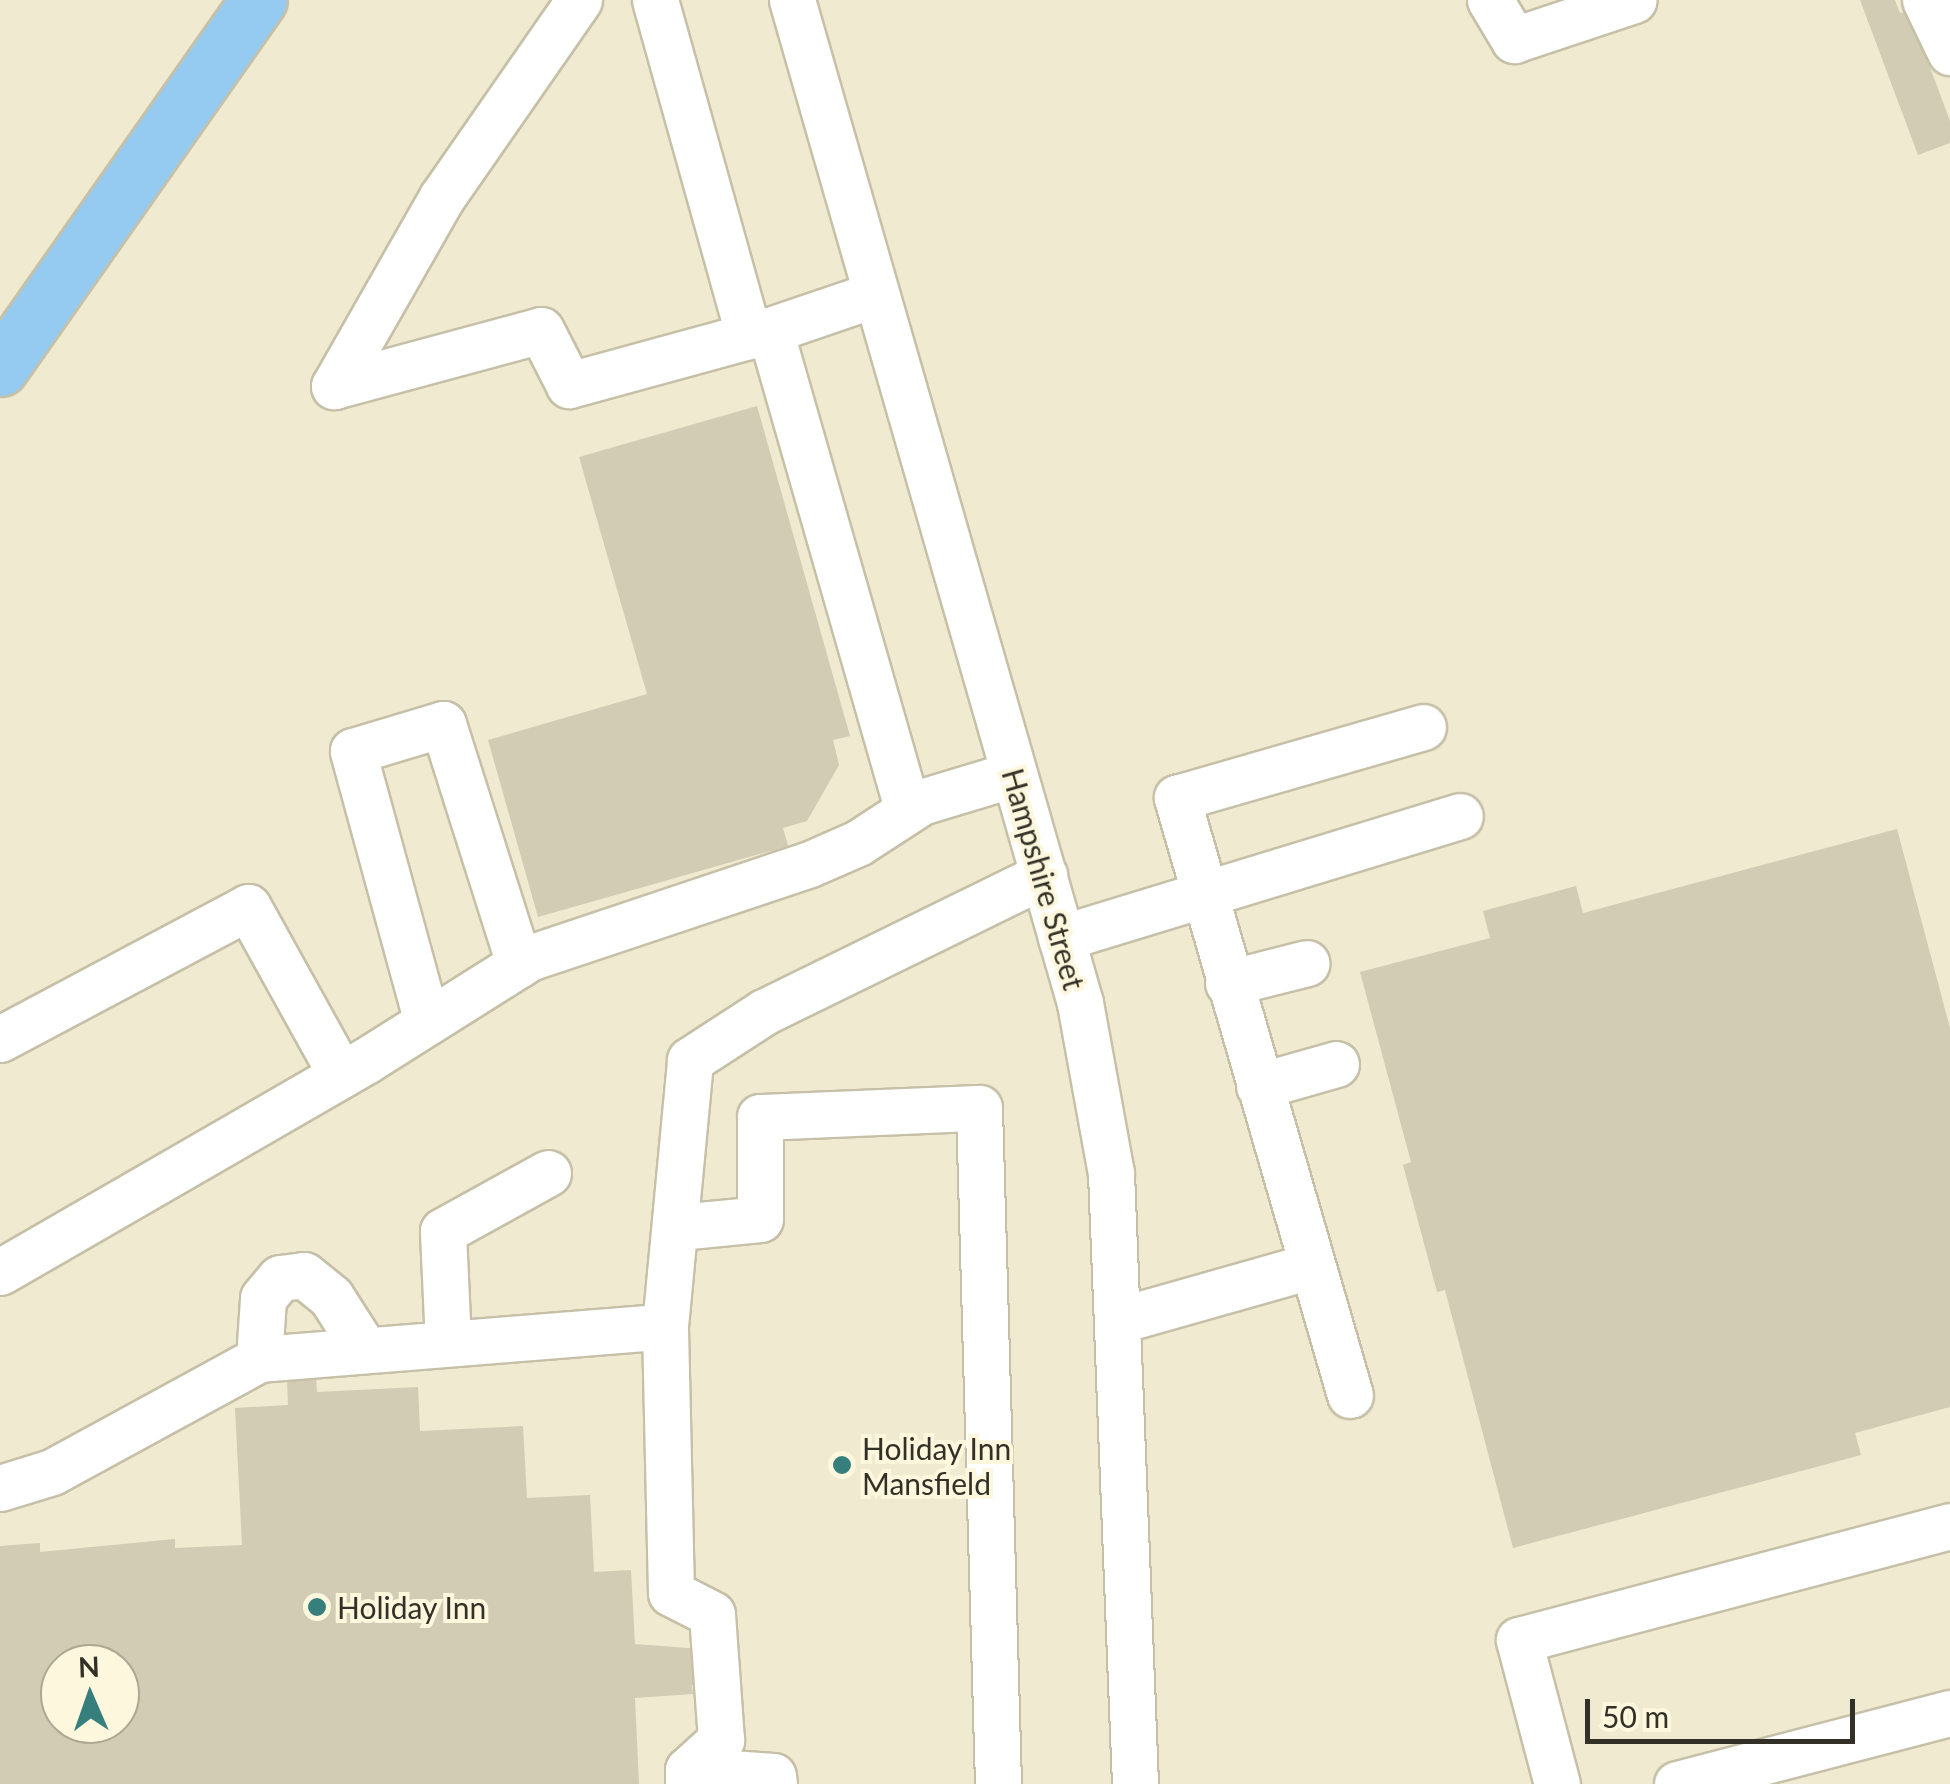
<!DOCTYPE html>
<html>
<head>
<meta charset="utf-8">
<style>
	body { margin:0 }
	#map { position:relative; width:1950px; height:1784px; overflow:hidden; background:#efead0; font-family:Lato,sans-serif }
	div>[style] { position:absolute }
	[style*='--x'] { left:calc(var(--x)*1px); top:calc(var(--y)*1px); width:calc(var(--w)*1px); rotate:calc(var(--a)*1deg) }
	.building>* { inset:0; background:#d1ccb3 }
	.roads { filter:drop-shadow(2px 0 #c5c0a7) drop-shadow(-2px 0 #c5c0a7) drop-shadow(0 2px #c5c0a7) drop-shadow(0 -2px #c5c0a7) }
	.minor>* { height:45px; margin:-22.5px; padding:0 22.5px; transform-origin:22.5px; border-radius:22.5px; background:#fff }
	.highway>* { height:55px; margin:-27.5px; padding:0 27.5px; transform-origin:27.5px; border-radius:27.5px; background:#95caf1 }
	.dots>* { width:28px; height:28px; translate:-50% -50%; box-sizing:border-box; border:5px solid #fcf7dd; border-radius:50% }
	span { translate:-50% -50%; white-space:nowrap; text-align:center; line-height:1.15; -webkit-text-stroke:8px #fcf7dd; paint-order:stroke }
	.street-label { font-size:30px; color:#333127 }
	.poi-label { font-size:30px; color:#333127 }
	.left { translate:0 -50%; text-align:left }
	.north { position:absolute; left:40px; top:1644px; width:100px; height:100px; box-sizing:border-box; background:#fcf7dd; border:2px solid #aca894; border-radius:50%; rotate:358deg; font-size:28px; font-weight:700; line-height:40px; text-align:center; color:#333127 }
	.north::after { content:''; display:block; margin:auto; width:35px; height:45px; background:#377f7d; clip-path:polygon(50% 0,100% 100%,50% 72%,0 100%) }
	.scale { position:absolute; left:1585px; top:1699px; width:270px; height:45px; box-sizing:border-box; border:5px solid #333127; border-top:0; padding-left:12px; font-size:30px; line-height:35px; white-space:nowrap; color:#333127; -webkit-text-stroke:8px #fcf7dd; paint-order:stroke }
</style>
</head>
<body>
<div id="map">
	<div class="building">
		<div style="clip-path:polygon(1860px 0,1895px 0,1900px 13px,1909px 11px,1950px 121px,1950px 143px,1918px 155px)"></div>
		<div style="clip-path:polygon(757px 406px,850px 736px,833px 740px,839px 765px,807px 821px,783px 828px,788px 846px,538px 917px,488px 740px,647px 694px,579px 457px)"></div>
		<div style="clip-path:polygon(1897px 829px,1950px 1028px,1950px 1407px,1855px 1433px,1861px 1455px,1513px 1548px,1445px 1290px,1437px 1292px,1403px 1165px,1411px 1162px,1360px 972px,1490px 938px,1483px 911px,1576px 886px,1583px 913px)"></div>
		<div style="clip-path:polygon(evenodd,316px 1378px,317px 1392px,418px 1387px,420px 1431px,523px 1426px,527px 1498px,590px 1495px,594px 1572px,631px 1570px,635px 1644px,701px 1649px,703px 1684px,692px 1685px,693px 1694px,635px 1698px,639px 1784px,0 1784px,0 1546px,40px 1543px,40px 1552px,175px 1539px,175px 1548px,242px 1545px,235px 1408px,288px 1405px,287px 1379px,316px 1378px,60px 1664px,120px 1664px,120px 1724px,60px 1724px,60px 1664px)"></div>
	</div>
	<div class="roads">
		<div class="minor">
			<div style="--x:579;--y:0;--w:240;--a:124.8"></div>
			<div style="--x:442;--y:197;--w:218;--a:119.7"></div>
			<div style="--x:334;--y:386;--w:214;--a:-15.1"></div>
			<div style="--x:541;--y:330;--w:62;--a:63"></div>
			<div style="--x:569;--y:385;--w:208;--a:-15.3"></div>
			<div style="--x:655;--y:0;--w:349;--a:74.4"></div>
			<div style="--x:792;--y:0;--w:1044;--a:73.98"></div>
			<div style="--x:1080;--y:1003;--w:173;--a:79.7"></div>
			<div style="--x:1111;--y:1173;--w:611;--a:87.75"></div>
			<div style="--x:1490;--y:0;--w:47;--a:59"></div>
			<div style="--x:1514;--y:40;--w:126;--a:-18.4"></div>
			<div style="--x:1925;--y:0;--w:58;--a:64.3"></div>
			<div style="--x:876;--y:294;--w:112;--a:161.2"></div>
			<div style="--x:770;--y:330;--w:499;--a:74"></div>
			<div style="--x:1061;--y:938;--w:417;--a:-17"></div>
			<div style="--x:1228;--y:983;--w:81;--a:-14.2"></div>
			<div style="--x:427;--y:1022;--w:281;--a:-105.3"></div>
			<div style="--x:353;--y:751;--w:94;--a:-16.7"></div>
			<div style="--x:443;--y:724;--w:252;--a:72.4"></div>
			<div style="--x:0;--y:1039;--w:281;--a:-28"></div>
			<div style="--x:248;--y:907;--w:192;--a:61"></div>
			<div style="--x:1259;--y:1086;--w:80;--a:-15.9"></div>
			<div style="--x:679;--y:1227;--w:81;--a:-5.6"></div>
			<div style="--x:760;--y:1219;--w:102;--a:-90"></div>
			<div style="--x:760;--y:1117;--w:219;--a:-2.4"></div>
			<div style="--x:979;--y:1108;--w:676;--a:88.39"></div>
			<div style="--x:0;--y:1272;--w:424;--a:-30"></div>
			<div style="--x:367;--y:1060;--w:191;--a:-32.2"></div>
			<div style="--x:529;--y:958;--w:296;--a:-18.5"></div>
			<div style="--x:810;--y:864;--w:52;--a:-23.6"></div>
			<div style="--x:858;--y:843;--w:75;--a:-33.1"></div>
			<div style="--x:921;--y:802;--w:97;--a:-16.8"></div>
			<div style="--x:1120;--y:1320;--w:198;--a:-15.8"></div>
			<div style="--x:448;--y:1343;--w:112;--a:-92.6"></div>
			<div style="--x:443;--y:1231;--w:120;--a:-28.9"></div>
			<div style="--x:259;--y:1359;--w:61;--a:-86.2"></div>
			<div style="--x:263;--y:1298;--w:26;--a:-50"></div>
			<div style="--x:280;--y:1278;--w:24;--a:-7"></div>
			<div style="--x:304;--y:1275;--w:35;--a:39"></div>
			<div style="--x:331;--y:1297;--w:63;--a:57.3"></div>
			<div style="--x:1350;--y:1395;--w:622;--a:-106.16"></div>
			<div style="--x:1177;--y:798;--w:256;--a:-16.1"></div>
			<div style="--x:0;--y:1488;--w:54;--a:-17.1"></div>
			<div style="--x:52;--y:1472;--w:236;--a:-28.6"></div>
			<div style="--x:259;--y:1359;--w:407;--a:-4.6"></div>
			<div style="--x:688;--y:1770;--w:85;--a:4"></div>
			<div style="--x:773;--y:1776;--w:8;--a:83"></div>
			<div style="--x:688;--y:1784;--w:14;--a:-90"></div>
			<div style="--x:688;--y:1770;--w:45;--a:-42.3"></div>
			<div style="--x:721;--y:1740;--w:126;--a:-94.1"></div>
			<div style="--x:712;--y:1614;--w:46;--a:-152.9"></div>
			<div style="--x:671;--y:1593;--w:267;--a:-91.3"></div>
			<div style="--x:665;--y:1326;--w:267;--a:-84.6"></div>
			<div style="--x:690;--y:1060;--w:88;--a:-33"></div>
			<div style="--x:764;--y:1012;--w:312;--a:-26.1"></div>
			<div style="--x:1557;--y:1784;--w:149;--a:-104.8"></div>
			<div style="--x:1519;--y:1640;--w:446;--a:-14.8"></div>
			<div style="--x:1677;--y:1784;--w:282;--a:-14.6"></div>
		</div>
		<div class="highway">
			<div style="--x:0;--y:368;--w:450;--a:-54.9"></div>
		</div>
	</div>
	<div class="dots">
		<div style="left:842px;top:1465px;background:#377f7d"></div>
		<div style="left:317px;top:1607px;background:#377f7d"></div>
	</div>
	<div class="street-label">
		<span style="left:1044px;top:879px;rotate:74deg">Hampshire Street</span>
	</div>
	<div class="poi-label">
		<span class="left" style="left:862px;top:1465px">Holiday Inn<br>Mansfield</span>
		<span class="left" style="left:337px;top:1607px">Holiday Inn</span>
	</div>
	<div class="north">N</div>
	<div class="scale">50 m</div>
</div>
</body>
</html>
